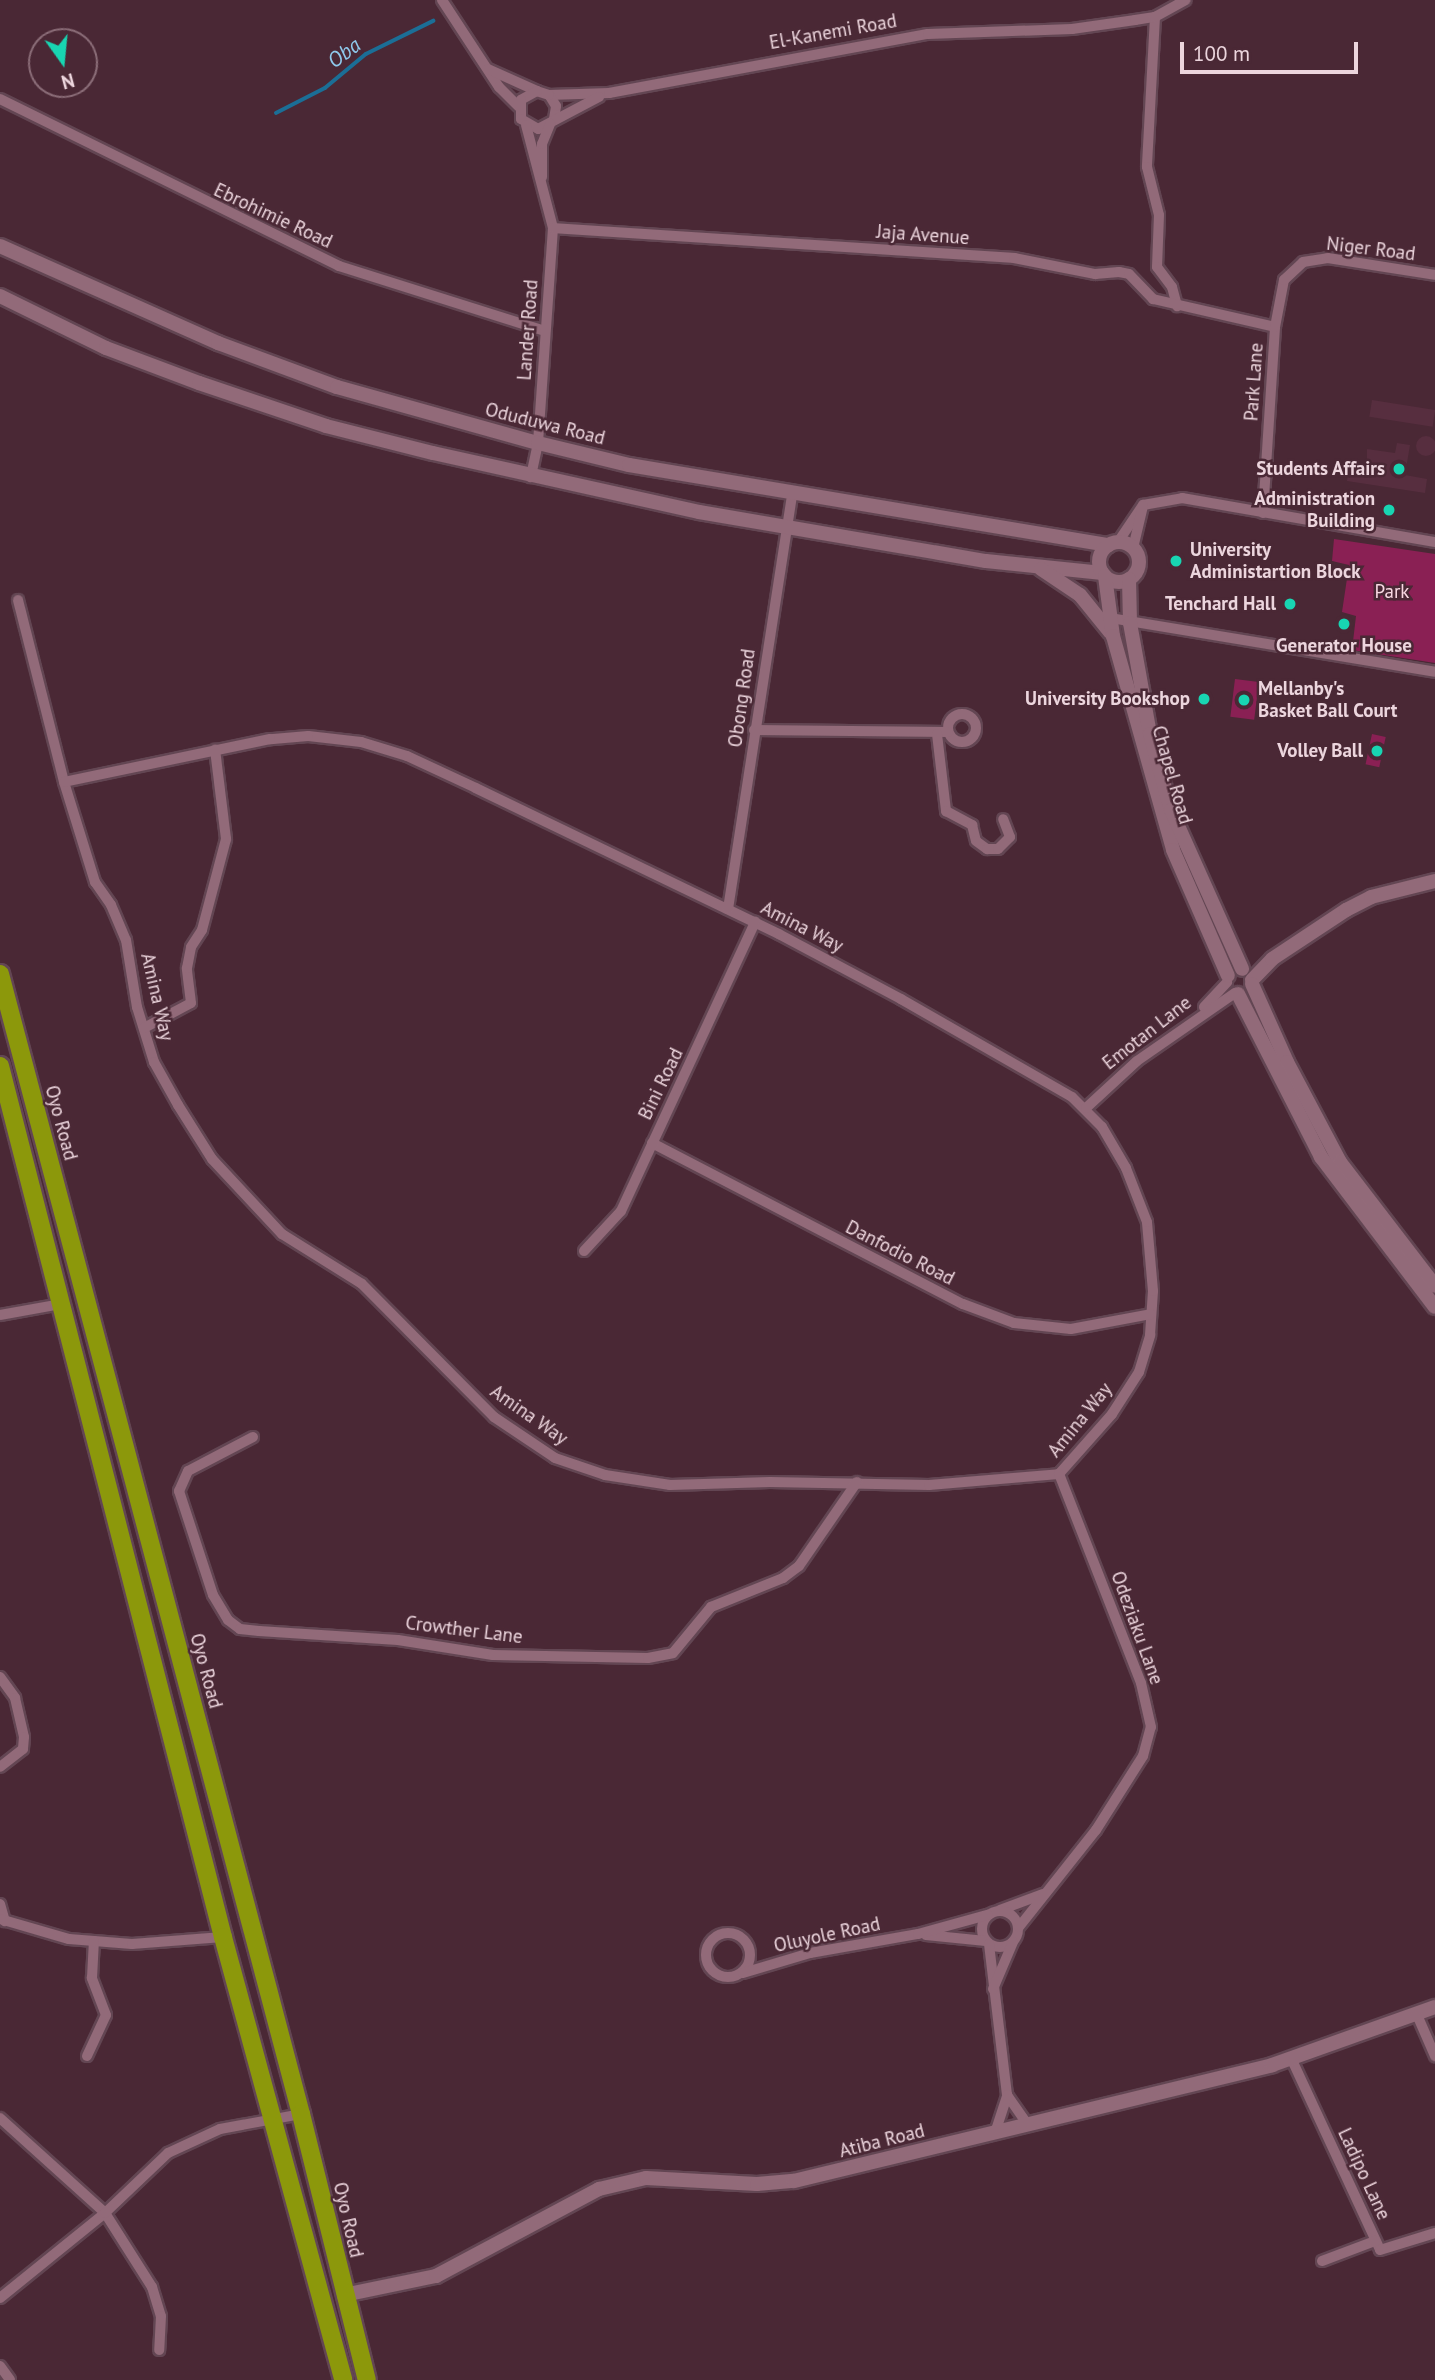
<!DOCTYPE html>
<html>
<head>
<meta charset="utf-8">
<style>
	body { margin:0 }
	#map { position:relative; width:1435px; height:2380px; overflow:hidden; background:#4a2835; font-family:"PT Sans",sans-serif }
	div>[style] { position:absolute }
	[style*='--x'] { left:calc(var(--x)*1px); top:calc(var(--y)*1px); width:calc(var(--w)*1px); rotate:calc(var(--a)*1deg) }
	.built>* { inset:0; background:#572e3f; transform-origin:0 0 }
	.round { border-radius:50% }
	.green>* { inset:0; background:#8a2054; transform-origin:0 0 }
	.stream>* { height:3.5px; margin:-1.75px; padding:0 1.75px; transform-origin:1.75px; border-radius:1.75px; background:#1b6e96 }
	.roads { filter:drop-shadow(2px 0 #634653) drop-shadow(-2px 0 #634653) drop-shadow(0 2px #634653) drop-shadow(0 -2px #634653) }
	.street>* { height:10px; margin:-5px; padding:0 5px; transform-origin:5px; border-radius:5px; background:#926a79 }
	.street>.ring { margin:-5px; padding:0; box-sizing:content-box; background:none; border:10px solid #926a79; border-radius:50% }
	.secondary>* { height:14px; margin:-7px; padding:0 7px; transform-origin:7px; border-radius:7px; background:#926a79 }
	.secondary>.ring { margin:-7px; padding:0; box-sizing:content-box; background:none; border:14px solid #926a79; border-radius:50% }
	.highway>* { height:18px; margin:-9px; padding:0 9px; transform-origin:9px; border-radius:9px; background:#8c980b }
	.dots>* { width:19px; height:19px; translate:-50% -50%; box-sizing:border-box; border:4px solid #4a2835; border-radius:50% }
	span { translate:-50% -50%; white-space:nowrap; text-align:center; line-height:1.15; -webkit-text-stroke:5px #4a2835; paint-order:stroke }
	.street-label { font-size:19px; color:#ecd5dd }
	.poi-label { font-size:19px; color:#ecd5dd; font-weight:700 }
	.right { translate:-100% -50%; text-align:right }
	.left { translate:0 -50%; text-align:left }
	.park-label { font-size:19px; color:#f9d8e3 }
	.water-label { font-size:21px; color:#8fc9ec; font-style:italic }
	.north { position:absolute; left:28px; top:28px; width:70px; height:70px; box-sizing:border-box; background:#4a2835; border:2px solid #8b6d78; border-radius:50%; rotate:165deg; font-size:19px; font-weight:700; line-height:28px; text-align:center; color:#ecd5dd }
	.north::after { content:''; display:block; margin:auto; width:24px; height:32px; background:#18d5b2; clip-path:polygon(50% 0,100% 100%,50% 72%,0 100%) }
	.scale { position:absolute; left:1180px; top:42px; width:178px; height:32px; box-sizing:border-box; border:4px solid #ecd5dd; border-top:0; padding-left:9px; font-size:21px; line-height:24px; white-space:nowrap; color:#ecd5dd; -webkit-text-stroke:5px #4a2835; paint-order:stroke }
</style>
</head>
<body>
<div id="map">
	<div class="built">
		<div style="left:1372px;top:400px;width:64px;height:17px;rotate:9deg"></div>
		<div class="round" style="left:1416px;top:436px;width:20px;height:20px"></div>
		<div style="clip-path:polygon(1397px 443px,1410px 445px,1405px 475px,1427px 479px,1425px 493px,1347px 481px,1349px 468px,1367px 470px,1367px 449px,1395px 453px)"></div>
	</div>
	<div class="green">
		<div style="clip-path:polygon(1334px 539px,1435px 554px,1435px 663px,1352px 650px,1356px 616px,1342px 612px,1349px 565px,1332px 561px)"></div>
		<div style="left:1235px;top:679px;width:24px;height:38px;rotate:7deg"></div>
		<div style="left:1372px;top:734px;width:14px;height:31px;rotate:12deg"></div>
	</div>
	<div class="stream">
		<div style="--x:276;--y:113;--w:55;--a:-27"></div>
		<div style="--x:325;--y:88;--w:53;--a:-39.7"></div>
		<div style="--x:366;--y:54;--w:75;--a:-26.2"></div>
	</div>
	<div class="roads">
		<div class="street">
			<div style="--x:442;--y:0;--w:104;--a:56.8"></div>
			<div style="--x:499;--y:87;--w:28;--a:45"></div>
			<div style="--x:1155;--y:17;--w:150;--a:93.1"></div>
			<div style="--x:1147;--y:167;--w:49;--a:76"></div>
			<div style="--x:1159;--y:215;--w:52;--a:92.2"></div>
			<div style="--x:1157;--y:267;--w:25;--a:53"></div>
			<div style="--x:1172;--y:287;--w:20;--a:75"></div>
			<div style="--x:488;--y:69;--w:54;--a:24.2"></div>
			<div style="--x:549;--y:95;--w:60;--a:-1.9"></div>
			<div style="--x:609;--y:93;--w:324;--a:-10.5"></div>
			<div style="--x:928;--y:34;--w:144;--a:-2"></div>
			<div style="--x:1072;--y:29;--w:64;--a:-8.1"></div>
			<div style="--x:1135;--y:20;--w:20;--a:-9"></div>
			<div style="--x:1155;--y:17;--w:35;--a:-29"></div>
			<div style="--x:0;--y:99;--w:378;--a:26.2"></div>
			<div style="--x:339;--y:266;--w:216;--a:17.5"></div>
			<div style="--x:554;--y:119;--w:13;--a:-81"></div>
			<div style="--x:556;--y:106;--w:13;--a:-122"></div>
			<div style="--x:549;--y:95;--w:13;--a:-162"></div>
			<div style="--x:537;--y:91;--w:18;--a:151"></div>
			<div style="--x:521;--y:100;--w:19;--a:90"></div>
			<div style="--x:521;--y:119;--w:20;--a:30"></div>
			<div style="--x:538;--y:129;--w:69;--a:-27.7"></div>
			<div style="--x:526;--y:125;--w:106;--a:75.3"></div>
			<div style="--x:553;--y:228;--w:216;--a:94"></div>
			<div style="--x:538;--y:443;--w:35;--a:102"></div>
			<div style="--x:542;--y:177;--w:33;--a:-90"></div>
			<div style="--x:542;--y:144;--w:22;--a:-68"></div>
			<div style="--x:553;--y:228;--w:462;--a:3.7"></div>
			<div style="--x:1014;--y:258;--w:83;--a:11.2"></div>
			<div style="--x:1095;--y:274;--w:24;--a:-5"></div>
			<div style="--x:1119;--y:272;--w:10;--a:11"></div>
			<div style="--x:1129;--y:274;--w:35;--a:46"></div>
			<div style="--x:1153;--y:299;--w:125;--a:12.9"></div>
			<div style="--x:1263;--y:513;--w:186;--a:-86.3"></div>
			<div style="--x:1275;--y:327;--w:48;--a:-79.2"></div>
			<div style="--x:1284;--y:280;--w:26;--a:-43"></div>
			<div style="--x:1303;--y:262;--w:25;--a:-9"></div>
			<div style="--x:1328;--y:258;--w:108;--a:9"></div>
			<div style="--x:1118;--y:542;--w:45;--a:-56"></div>
			<div style="--x:1143;--y:505;--w:40;--a:-10"></div>
			<div style="--x:1182;--y:498;--w:257;--a:9.9"></div>
			<div style="--x:1133;--y:548;--w:43;--a:-76.6"></div>
			<div style="--x:18;--y:600;--w:188;--a:75.8"></div>
			<div style="--x:64;--y:782;--w:105;--a:72.8"></div>
			<div style="--x:95;--y:882;--w:28;--a:55"></div>
			<div style="--x:111;--y:905;--w:38;--a:67"></div>
			<div style="--x:126;--y:940;--w:68;--a:80.7"></div>
			<div style="--x:137;--y:1007;--w:58;--a:72.8"></div>
			<div style="--x:154;--y:1062;--w:49;--a:60.8"></div>
			<div style="--x:178;--y:1105;--w:64;--a:57.8"></div>
			<div style="--x:212;--y:1159;--w:103;--a:47"></div>
			<div style="--x:282;--y:1234;--w:94;--a:32"></div>
			<div style="--x:362;--y:1284;--w:187;--a:45.2"></div>
			<div style="--x:494;--y:1417;--w:73;--a:33.9"></div>
			<div style="--x:555;--y:1458;--w:53;--a:18.8"></div>
			<div style="--x:605;--y:1475;--w:66;--a:8.7"></div>
			<div style="--x:670;--y:1485;--w:100;--a:-1.7"></div>
			<div style="--x:770;--y:1482;--w:159;--a:1.1"></div>
			<div style="--x:929;--y:1485;--w:130;--a:-4.8"></div>
			<div style="--x:1059;--y:1474;--w:80;--a:-48.5"></div>
			<div style="--x:1112;--y:1414;--w:50;--a:-57.3"></div>
			<div style="--x:1139;--y:1372;--w:39;--a:-73"></div>
			<div style="--x:1150;--y:1335;--w:44;--a:-86.1"></div>
			<div style="--x:1153;--y:1291;--w:69;--a:-95"></div>
			<div style="--x:1147;--y:1222;--w:58;--a:-111.3"></div>
			<div style="--x:1126;--y:1168;--w:48;--a:-120.3"></div>
			<div style="--x:1102;--y:1127;--w:42;--a:-135"></div>
			<div style="--x:1072;--y:1097;--w:197;--a:-150.2"></div>
			<div style="--x:901;--y:999;--w:138;--a:-152"></div>
			<div style="--x:779;--y:934;--w:336;--a:-154.3"></div>
			<div style="--x:476;--y:788;--w:76;--a:-155.1"></div>
			<div style="--x:407;--y:756;--w:48;--a:-163.1"></div>
			<div style="--x:361;--y:742;--w:53;--a:-173.5"></div>
			<div style="--x:308;--y:736;--w:38;--a:175"></div>
			<div style="--x:270;--y:739;--w:210;--a:168.2"></div>
			<div style="--x:1110;--y:618;--w:329;--a:9.4"></div>
			<div class="ring" style="left:948px;top:714px;width:18px;height:18px"></div>
			<div style="--x:754;--y:730;--w:194;--a:0.6"></div>
			<div style="--x:937;--y:734;--w:78;--a:83.3"></div>
			<div style="--x:946;--y:811;--w:30;--a:28"></div>
			<div style="--x:972;--y:825;--w:16;--a:76"></div>
			<div style="--x:976;--y:841;--w:14;--a:36"></div>
			<div style="--x:987;--y:849;--w:11;--a:0"></div>
			<div style="--x:998;--y:849;--w:17;--a:-45"></div>
			<div style="--x:1010;--y:837;--w:19;--a:-111"></div>
			<div style="--x:728;--y:909;--w:423;--a:-81.2"></div>
			<div style="--x:1204;--y:1007;--w:34;--a:-47"></div>
			<div style="--x:144;--y:1028;--w:53;--a:-28"></div>
			<div style="--x:191;--y:1003;--w:35;--a:-97"></div>
			<div style="--x:187;--y:968;--w:21;--a:-79"></div>
			<div style="--x:191;--y:947;--w:20;--a:-57"></div>
			<div style="--x:202;--y:930;--w:94;--a:-75.2"></div>
			<div style="--x:226;--y:839;--w:90;--a:-97"></div>
			<div style="--x:1086;--y:1108;--w:69;--a:-42.7"></div>
			<div style="--x:1137;--y:1061;--w:119;--a:-34.8"></div>
			<div style="--x:652;--y:1143;--w:350;--a:27.4"></div>
			<div style="--x:963;--y:1304;--w:54;--a:20.4"></div>
			<div style="--x:1014;--y:1323;--w:57;--a:6"></div>
			<div style="--x:1071;--y:1329;--w:81;--a:-10.6"></div>
			<div style="--x:584;--y:1251;--w:54;--a:-47.2"></div>
			<div style="--x:621;--y:1211;--w:319;--a:-65.1"></div>
			<div style="--x:0;--y:1315;--w:62;--a:-10.2"></div>
			<div style="--x:253;--y:1437;--w:73;--a:152.4"></div>
			<div style="--x:188;--y:1471;--w:22;--a:114"></div>
			<div style="--x:179;--y:1491;--w:109;--a:71.9"></div>
			<div style="--x:213;--y:1595;--w:29;--a:59"></div>
			<div style="--x:228;--y:1620;--w:15;--a:37"></div>
			<div style="--x:240;--y:1629;--w:19;--a:6"></div>
			<div style="--x:259;--y:1631;--w:139;--a:3.7"></div>
			<div style="--x:398;--y:1640;--w:96;--a:9"></div>
			<div style="--x:493;--y:1655;--w:155;--a:1.1"></div>
			<div style="--x:648;--y:1658;--w:25;--a:-11"></div>
			<div style="--x:673;--y:1653;--w:60;--a:-50.4"></div>
			<div style="--x:711;--y:1607;--w:78;--a:-21.9"></div>
			<div style="--x:783;--y:1578;--w:20;--a:-37"></div>
			<div style="--x:799;--y:1566;--w:102;--a:-55.4"></div>
			<div style="--x:0;--y:1677;--w:26;--a:54"></div>
			<div style="--x:15;--y:1698;--w:40;--a:77"></div>
			<div style="--x:24;--y:1737;--w:12;--a:95"></div>
			<div style="--x:23;--y:1749;--w:29;--a:142"></div>
			<div style="--x:0;--y:1904;--w:18;--a:74"></div>
			<div style="--x:1000;--y:1910;--w:46;--a:-20.4"></div>
			<div class="ring" style="left:982px;top:1911px;width:26px;height:26px"></div>
			<div style="--x:0;--y:1919;--w:72;--a:16.2"></div>
			<div style="--x:69;--y:1939;--w:63;--a:4.5"></div>
			<div style="--x:132;--y:1944;--w:91;--a:-4.4"></div>
			<div style="--x:1019;--y:1927;--w:124;--a:-51.6"></div>
			<div style="--x:1096;--y:1830;--w:88;--a:-57.6"></div>
			<div style="--x:1143;--y:1756;--w:30;--a:-75"></div>
			<div style="--x:1151;--y:1727;--w:45;--a:-102.8"></div>
			<div style="--x:1141;--y:1683;--w:225;--a:-111.4"></div>
			<div class="ring" style="left:706px;top:1933px;width:34px;height:34px"></div>
			<div style="--x:926;--y:1935;--w:60;--a:5.7"></div>
			<div style="--x:989;--y:1944;--w:152;--a:83.2"></div>
			<div style="--x:1007;--y:2095;--w:37;--a:55"></div>
			<div style="--x:743;--y:1973;--w:70;--a:-16.6"></div>
			<div style="--x:810;--y:1953;--w:110;--a:-10"></div>
			<div style="--x:918;--y:1934;--w:72;--a:-15.4"></div>
			<div style="--x:993;--y:1989;--w:51;--a:-66.9"></div>
			<div style="--x:1418;--y:2017;--w:43;--a:66.4"></div>
			<div style="--x:87;--y:2056;--w:45;--a:-65.1"></div>
			<div style="--x:106;--y:2015;--w:40;--a:-111"></div>
			<div style="--x:92;--y:1978;--w:37;--a:-87"></div>
			<div style="--x:1292;--y:2060;--w:209;--a:65.1"></div>
			<div style="--x:1380;--y:2250;--w:58;--a:-17.2"></div>
			<div style="--x:0;--y:2118;--w:142;--a:42.1"></div>
			<div style="--x:105;--y:2213;--w:88;--a:57.6"></div>
			<div style="--x:152;--y:2287;--w:30;--a:73"></div>
			<div style="--x:161;--y:2316;--w:34;--a:93"></div>
			<div style="--x:995;--y:2133;--w:40;--a:-72"></div>
			<div style="--x:1322;--y:2261;--w:57;--a:-20.7"></div>
			<div style="--x:0;--y:2298;--w:135;--a:-39"></div>
			<div style="--x:105;--y:2213;--w:87;--a:-43.6"></div>
			<div style="--x:168;--y:2153;--w:57;--a:-24.8"></div>
			<div style="--x:220;--y:2129;--w:82;--a:-10.5"></div>
			<div style="--x:0;--y:2366;--w:17;--a:54"></div>
		</div>
		<div class="secondary">
			<div style="--x:0;--y:246;--w:239;--a:24"></div>
			<div style="--x:218;--y:343;--w:127;--a:20.3"></div>
			<div style="--x:337;--y:387;--w:209;--a:15.6"></div>
			<div style="--x:538;--y:443;--w:94;--a:13.6"></div>
			<div style="--x:629;--y:465;--w:486;--a:9.5"></div>
			<div style="--x:0;--y:296;--w:118;--a:26.1"></div>
			<div style="--x:106;--y:348;--w:99;--a:20.6"></div>
			<div style="--x:199;--y:383;--w:134;--a:18.7"></div>
			<div style="--x:326;--y:426;--w:110;--a:14.2"></div>
			<div style="--x:433;--y:453;--w:272;--a:12.5"></div>
			<div style="--x:699;--y:512;--w:291;--a:9.7"></div>
			<div style="--x:986;--y:561;--w:117;--a:5.9"></div>
			<div class="ring" style="left:1099px;top:542px;width:26px;height:26px"></div>
			<div style="--x:1041;--y:569;--w:47;--a:33.7"></div>
			<div style="--x:1080;--y:595;--w:48;--a:51"></div>
			<div style="--x:1105;--y:576;--w:61;--a:82.4"></div>
			<div style="--x:1113;--y:636;--w:222;--a:74.3"></div>
			<div style="--x:1173;--y:850;--w:137;--a:66.4"></div>
			<div style="--x:1129;--y:579;--w:44;--a:88.7"></div>
			<div style="--x:1130;--y:623;--w:113;--a:79.8"></div>
			<div style="--x:1150;--y:734;--w:79;--a:74.6"></div>
			<div style="--x:1171;--y:810;--w:174;--a:65.9"></div>
			<div style="--x:1252;--y:980;--w:29;--a:-46"></div>
			<div style="--x:1272;--y:959;--w:89;--a:-33.5"></div>
			<div style="--x:1346;--y:910;--w:28;--a:-27"></div>
			<div style="--x:1371;--y:897;--w:66;--a:-14"></div>
			<div style="--x:1252;--y:984;--w:85;--a:65.8"></div>
			<div style="--x:1287;--y:1062;--w:113;--a:62.1"></div>
			<div style="--x:1340;--y:1162;--w:156;--a:52.5"></div>
			<div style="--x:1238;--y:994;--w:183;--a:63"></div>
			<div style="--x:1321;--y:1157;--w:188;--a:52.8"></div>
			<div style="--x:344;--y:2295;--w:94;--a:-11.7"></div>
			<div style="--x:436;--y:2276;--w:185;--a:-28.1"></div>
			<div style="--x:599;--y:2189;--w:48;--a:-13.2"></div>
			<div style="--x:646;--y:2178;--w:111;--a:3.1"></div>
			<div style="--x:757;--y:2184;--w:37;--a:-5"></div>
			<div style="--x:794;--y:2181;--w:492;--a:-13.6"></div>
			<div style="--x:1272;--y:2065;--w:173;--a:-19.6"></div>
		</div>
		<div class="highway">
			<div style="--x:0;--y:974;--w:1179;--a:75.21"></div>
			<div style="--x:301;--y:2114;--w:274;--a:76.1"></div>
			<div style="--x:0;--y:1066;--w:899;--a:75.64"></div>
			<div style="--x:223;--y:1937;--w:459;--a:74.8"></div>
		</div>
	</div>
	<div class="dots">
		<div style="left:1399px;top:469px;background:#18d5b2"></div>
		<div style="left:1389px;top:510px;background:#18d5b2"></div>
		<div style="left:1176px;top:561px;background:#18d5b2"></div>
		<div style="left:1290px;top:604px;background:#18d5b2"></div>
		<div style="left:1344px;top:624px;background:#18d5b2"></div>
		<div style="left:1204px;top:699px;background:#18d5b2"></div>
		<div style="left:1244px;top:700px;background:#18d5b2"></div>
		<div style="left:1377px;top:751px;background:#18d5b2"></div>
	</div>
	<div class="street-label">
		<span style="left:833px;top:32px;rotate:-10deg">El-Kanemi Road</span>
		<span style="left:273px;top:216px;rotate:25deg">Ebrohimie Road</span>
		<span style="left:923px;top:235px;rotate:4deg">Jaja Avenue</span>
		<span style="left:1371px;top:249px;rotate:7deg">Niger Road</span>
		<span style="left:528px;top:330px;rotate:-86deg">Lander Road</span>
		<span style="left:1254px;top:382px;rotate:-86deg">Park Lane</span>
		<span style="left:545px;top:424px;rotate:14deg">Oduduwa Road</span>
		<span style="left:742px;top:698px;rotate:-82deg">Obong Road</span>
		<span style="left:1172px;top:775px;rotate:74deg">Chapel Road</span>
		<span style="left:802px;top:927px;rotate:27deg">Amina Way</span>
		<span style="left:157px;top:997px;rotate:77deg">Amina Way</span>
		<span style="left:1147px;top:1033px;rotate:-38deg">Emotan Lane</span>
		<span style="left:661px;top:1084px;rotate:-64deg">Bini Road</span>
		<span style="left:61px;top:1123px;rotate:75deg">Oyo Road</span>
		<span style="left:900px;top:1253px;rotate:27deg">Danfodio Road</span>
		<span style="left:529px;top:1415px;rotate:35deg">Amina Way</span>
		<span style="left:1080px;top:1420px;rotate:-51deg">Amina Way</span>
		<span style="left:1137px;top:1628px;rotate:70deg">Odeziaku Lane</span>
		<span style="left:464px;top:1630px;rotate:7deg">Crowther Lane</span>
		<span style="left:206px;top:1671px;rotate:75deg">Oyo Road</span>
		<span style="left:827px;top:1935px;rotate:-12deg">Oluyole Road</span>
		<span style="left:882px;top:2141px;rotate:-14deg">Atiba Road</span>
		<span style="left:1364px;top:2174px;rotate:65deg">Ladipo Lane</span>
		<span style="left:348px;top:2220px;rotate:77deg">Oyo Road</span>
	</div>
	<div class="poi-label">
		<span class="right" style="left:1385px;top:469px">Students Affairs</span>
		<span class="right" style="left:1375px;top:510px">Administration<br>Building</span>
		<span class="left" style="left:1190px;top:561px">University<br>Administartion Block</span>
		<span class="right" style="left:1276px;top:604px">Tenchard Hall</span>
		<span style="left:1344px;top:646px">Generator House</span>
		<span class="left" style="left:1258px;top:700px">Mellanby's<br>Basket Ball Court</span>
		<span class="right" style="left:1190px;top:699px">University Bookshop</span>
		<span class="right" style="left:1363px;top:751px">Volley Ball</span>
	</div>
	<div class="park-label">
		<span style="left:1392px;top:592px">Park</span>
	</div>
	<div class="water-label">
		<span style="left:344px;top:53px;rotate:-37deg">Oba</span>
	</div>
	<div class="north">N</div>
	<div class="scale">100 m</div>
</div>
</body>
</html>
